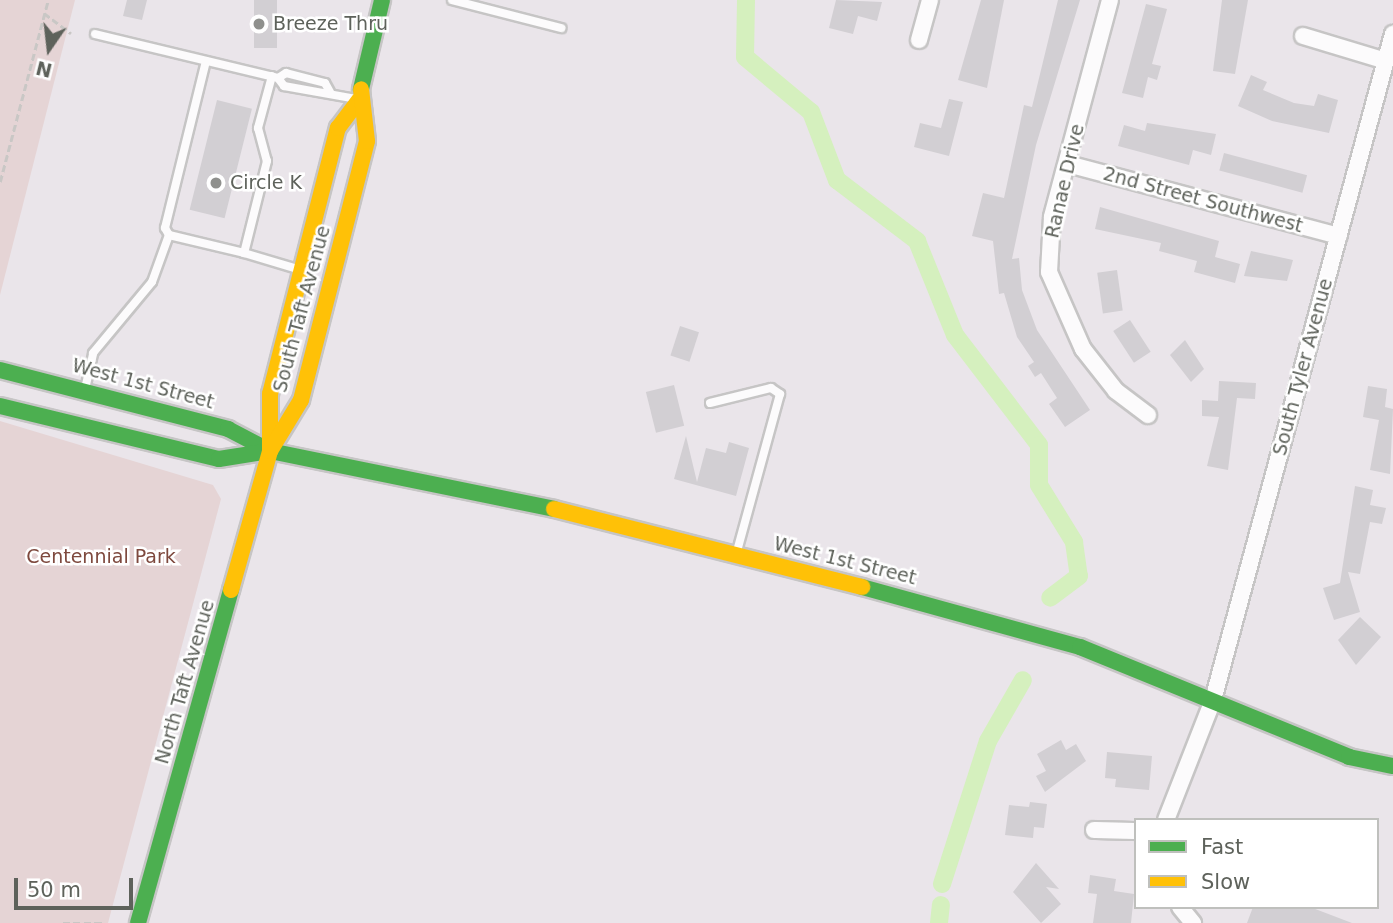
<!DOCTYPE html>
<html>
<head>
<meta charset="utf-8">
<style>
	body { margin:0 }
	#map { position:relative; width:1393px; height:923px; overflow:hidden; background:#eae5ea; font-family:"DejaVu Sans",sans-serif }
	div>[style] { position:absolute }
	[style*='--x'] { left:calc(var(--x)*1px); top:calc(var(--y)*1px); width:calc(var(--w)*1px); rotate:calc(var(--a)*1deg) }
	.green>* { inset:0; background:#e5d4d5 }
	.canal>* { height:18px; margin:-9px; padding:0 9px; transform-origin:9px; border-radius:9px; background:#d5f0be }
	.building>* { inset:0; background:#d2cfd3; transform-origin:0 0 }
	.path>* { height:2.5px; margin-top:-1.25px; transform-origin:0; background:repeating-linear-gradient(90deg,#c9c7c5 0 7px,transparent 0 10.5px) }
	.roads { filter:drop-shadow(2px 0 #c6c5c5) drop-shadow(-2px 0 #c6c5c5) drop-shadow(0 2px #c6c5c5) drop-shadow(0 -2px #c6c5c5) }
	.lane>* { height:8px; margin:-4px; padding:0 4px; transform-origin:4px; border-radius:4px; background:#fcfbfc }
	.street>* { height:16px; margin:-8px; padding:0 8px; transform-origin:8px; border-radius:8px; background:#fcfbfc }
	.fast>* { height:16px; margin:-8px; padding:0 8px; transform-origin:8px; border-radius:8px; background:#4caf50 }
	.slow>* { height:16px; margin:-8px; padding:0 8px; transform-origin:8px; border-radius:8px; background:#ffc107 }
	.dots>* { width:19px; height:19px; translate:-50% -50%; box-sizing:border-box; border:4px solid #fff; border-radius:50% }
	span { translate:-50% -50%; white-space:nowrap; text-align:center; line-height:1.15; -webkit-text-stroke:5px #fff; paint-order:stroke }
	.poi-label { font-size:19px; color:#5e625b }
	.left { translate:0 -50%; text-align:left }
	.street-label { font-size:19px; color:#5e625b }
	.park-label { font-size:19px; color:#7e493e }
	.legend { position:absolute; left:1134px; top:818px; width:245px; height:91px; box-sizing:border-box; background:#fff; border:2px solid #bfc0bd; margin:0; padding:9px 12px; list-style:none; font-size:21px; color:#5e625b }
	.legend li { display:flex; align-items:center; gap:14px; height:35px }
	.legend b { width:35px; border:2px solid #bfc0bd }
	.north { position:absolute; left:14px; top:14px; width:70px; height:70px; -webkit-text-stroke:5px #fff; paint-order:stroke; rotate:194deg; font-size:19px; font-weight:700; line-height:28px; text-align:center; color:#5e625b }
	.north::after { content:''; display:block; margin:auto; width:24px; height:32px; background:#5e625b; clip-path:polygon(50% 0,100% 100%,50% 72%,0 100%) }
	.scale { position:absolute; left:14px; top:878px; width:119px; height:32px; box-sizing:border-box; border:4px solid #5e625b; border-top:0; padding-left:9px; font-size:21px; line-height:24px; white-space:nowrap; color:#5e625b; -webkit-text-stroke:5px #fff; paint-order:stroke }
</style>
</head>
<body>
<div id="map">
	<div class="green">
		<div style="clip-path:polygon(0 0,75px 0,0 295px)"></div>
		<div style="clip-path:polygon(0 421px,213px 485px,221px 499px,108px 923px,0 923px)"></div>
	</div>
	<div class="canal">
		<div style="--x:746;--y:0;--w:57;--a:91"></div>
		<div style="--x:745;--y:57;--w:86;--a:39.8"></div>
		<div style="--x:811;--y:112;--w:73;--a:69.1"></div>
		<div style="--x:837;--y:180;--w:101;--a:37.3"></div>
		<div style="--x:917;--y:241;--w:101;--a:68"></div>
		<div style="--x:955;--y:335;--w:138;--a:52.6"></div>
		<div style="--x:1039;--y:445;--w:40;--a:90"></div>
		<div style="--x:1039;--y:485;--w:67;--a:58.4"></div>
		<div style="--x:1074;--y:542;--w:34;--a:82"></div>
		<div style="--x:1079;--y:576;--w:36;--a:143"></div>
		<div style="--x:942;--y:884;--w:150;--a:-72.2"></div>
		<div style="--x:988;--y:741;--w:70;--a:-60.2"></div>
		<div style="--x:939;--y:923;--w:18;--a:-84"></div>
	</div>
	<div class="building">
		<div style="clip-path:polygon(127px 0,147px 0,142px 20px,123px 16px)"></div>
		<div style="left:254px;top:0;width:23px;height:48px"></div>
		<div style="clip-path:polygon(836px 0,882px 2px,877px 21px,858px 16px,853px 34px,829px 28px)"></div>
		<div style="clip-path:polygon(981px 0,1004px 0,987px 88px,958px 80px)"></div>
		<div style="clip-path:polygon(1058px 0,1080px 0,1036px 145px,1012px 259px,1019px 258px,1022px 290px,1037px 330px,1090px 410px,1065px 427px,1049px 404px,1057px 398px,1041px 373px,1035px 377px,1028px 366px,1034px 362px,1017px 337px,1004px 293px,999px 294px,993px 241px,972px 236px,983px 193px,1004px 198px,1024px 105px,1032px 107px)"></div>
		<div style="clip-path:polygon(1222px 0,1248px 0,1235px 74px,1213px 71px)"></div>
		<div style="clip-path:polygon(1146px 4px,1167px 9px,1152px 64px,1161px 66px,1157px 80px,1148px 77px,1143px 98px,1122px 93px)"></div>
		<div style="clip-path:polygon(1251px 75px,1267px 82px,1263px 90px,1294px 103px,1314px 106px,1318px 94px,1338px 100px,1329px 133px,1272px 121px,1238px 106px)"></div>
		<div style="clip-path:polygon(949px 99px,963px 102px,949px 156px,914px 147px,920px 123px,941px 128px)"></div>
		<div style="left:217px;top:100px;width:36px;height:113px;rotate:14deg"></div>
		<div style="clip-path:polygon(1147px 123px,1216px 134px,1211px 155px,1193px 150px,1189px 165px,1118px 146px,1124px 125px,1145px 131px)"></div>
		<div style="left:1224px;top:153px;width:86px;height:18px;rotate:15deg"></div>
		<div style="clip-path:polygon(1100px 207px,1219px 241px,1215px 257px,1240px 264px,1235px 283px,1194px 272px,1197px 261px,1159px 251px,1161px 243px,1095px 229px)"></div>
		<div style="clip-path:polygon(1251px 251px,1293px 260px,1287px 281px,1244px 276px)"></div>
		<div style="left:1117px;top:270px;width:41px;height:20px;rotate:82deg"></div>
		<div style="left:1130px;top:320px;width:38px;height:20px;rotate:57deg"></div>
		<div style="left:680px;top:326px;width:20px;height:31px;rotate:18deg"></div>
		<div style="clip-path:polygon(1185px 340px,1204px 369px,1191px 382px,1170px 355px)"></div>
		<div style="clip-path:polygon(1219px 381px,1256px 383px,1255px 399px,1237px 398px,1228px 470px,1207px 466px,1219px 417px,1202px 416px,1202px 400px,1218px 401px)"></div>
		<div style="left:674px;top:385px;width:42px;height:29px;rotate:76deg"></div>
		<div style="clip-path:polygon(1368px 386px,1387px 389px,1385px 407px,1393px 409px,1390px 474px,1370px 470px,1379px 420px,1363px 417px)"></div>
		<div style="clip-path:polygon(686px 436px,697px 482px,706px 448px,726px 453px,729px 442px,749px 448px,736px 496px,674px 479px)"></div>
		<div style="clip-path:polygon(1355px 486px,1373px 490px,1370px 505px,1386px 508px,1382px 524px,1370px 522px,1360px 574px,1348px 572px,1360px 612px,1334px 620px,1323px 588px,1340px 583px)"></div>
		<div style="clip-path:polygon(1360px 617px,1381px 637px,1356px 665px,1338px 640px)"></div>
		<div style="clip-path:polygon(1061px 740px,1066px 750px,1076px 744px,1086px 761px,1045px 792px,1036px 776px,1046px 771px,1037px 754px)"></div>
		<div style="clip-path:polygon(1107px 752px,1152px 756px,1149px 790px,1115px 787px,1116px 779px,1105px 778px)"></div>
		<div style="clip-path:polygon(1030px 802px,1047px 804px,1044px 828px,1034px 827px,1033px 838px,1005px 835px,1009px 805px,1029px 807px)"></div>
		<div style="clip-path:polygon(1036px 863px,1059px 889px,1046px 887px,1061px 904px,1041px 923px,1013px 892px)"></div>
		<div style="clip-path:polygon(1090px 875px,1116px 879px,1114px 891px,1134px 894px,1131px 923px,1093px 923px,1097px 894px,1088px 893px)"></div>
		<div style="clip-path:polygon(1253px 907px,1310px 907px,1352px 923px,1247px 923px)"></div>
	</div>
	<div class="path">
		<div style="--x:44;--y:13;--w:34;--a:37"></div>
		<div style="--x:0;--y:182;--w:188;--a:-75.2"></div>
		<div style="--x:63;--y:923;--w:39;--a:0"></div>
	</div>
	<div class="roads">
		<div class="lane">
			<div style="--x:452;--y:0;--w:113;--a:14.4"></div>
			<div style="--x:95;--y:34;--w:188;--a:13.5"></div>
			<div style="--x:206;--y:61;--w:172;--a:103.8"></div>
			<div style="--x:165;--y:228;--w:8;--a:60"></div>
			<div style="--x:169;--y:235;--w:77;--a:13.5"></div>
			<div style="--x:272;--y:76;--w:54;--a:105.1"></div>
			<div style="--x:258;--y:128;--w:34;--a:75"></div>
			<div style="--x:267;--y:161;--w:95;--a:104"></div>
			<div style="--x:244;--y:253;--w:59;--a:16.6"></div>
			<div style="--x:330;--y:92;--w:10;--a:-119"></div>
			<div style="--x:325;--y:83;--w:40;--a:-165.6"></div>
			<div style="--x:286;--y:73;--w:9;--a:148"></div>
			<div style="--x:278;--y:78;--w:10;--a:53"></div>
			<div style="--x:284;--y:86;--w:73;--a:10.2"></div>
			<div style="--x:85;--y:389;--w:37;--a:-77"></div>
			<div style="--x:93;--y:353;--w:92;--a:-50.3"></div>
			<div style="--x:152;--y:282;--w:50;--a:-70.1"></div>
			<div style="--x:710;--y:403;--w:63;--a:-13.8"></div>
			<div style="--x:771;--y:388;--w:11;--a:34"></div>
			<div style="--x:780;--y:394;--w:167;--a:105.3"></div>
		</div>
		<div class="street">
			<div style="--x:1110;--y:0;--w:225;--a:105"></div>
			<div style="--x:1052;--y:217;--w:55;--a:93.1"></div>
			<div style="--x:1049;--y:272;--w:84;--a:66.2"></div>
			<div style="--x:1083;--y:349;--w:53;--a:51.8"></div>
			<div style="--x:1116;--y:391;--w:40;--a:37"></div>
			<div style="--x:1303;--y:36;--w:87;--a:16.8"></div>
			<div style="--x:919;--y:40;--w:41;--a:-74.6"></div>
			<div style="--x:1068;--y:164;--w:280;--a:14.9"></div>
			<div style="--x:1166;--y:820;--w:129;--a:-68.6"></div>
			<div style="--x:1213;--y:700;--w:690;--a:-74.88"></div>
			<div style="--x:1094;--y:830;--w:42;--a:1.4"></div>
			<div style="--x:1180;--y:907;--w:21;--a:51"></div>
		</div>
		<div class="fast">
			<div style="--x:361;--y:89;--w:91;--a:-76.7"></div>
			<div style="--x:0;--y:370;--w:236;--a:14.5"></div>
			<div style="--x:228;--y:429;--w:47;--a:27.6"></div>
			<div style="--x:270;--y:451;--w:290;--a:11.5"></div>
			<div style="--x:0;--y:406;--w:225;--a:13.6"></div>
			<div style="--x:219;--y:459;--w:52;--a:-8.9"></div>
			<div style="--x:862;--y:587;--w:226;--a:15.4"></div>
			<div style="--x:1080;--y:647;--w:291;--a:22.2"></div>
			<div style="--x:1349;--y:757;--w:45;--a:11.6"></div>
			<div style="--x:138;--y:923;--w:346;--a:-74.4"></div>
		</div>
		<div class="slow">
			<div style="--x:270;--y:451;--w:57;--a:-90"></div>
			<div style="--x:270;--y:394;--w:275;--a:-75.7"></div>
			<div style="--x:338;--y:128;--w:35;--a:-53"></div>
			<div style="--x:554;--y:509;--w:318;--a:14.2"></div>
			<div style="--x:231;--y:590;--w:144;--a:-74.3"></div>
			<div style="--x:270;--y:451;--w:60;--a:-58.7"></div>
			<div style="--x:301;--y:400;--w:267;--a:-75.7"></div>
			<div style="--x:367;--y:141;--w:52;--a:-96.6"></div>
		</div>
	</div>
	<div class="dots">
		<div style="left:259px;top:24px;background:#8f908d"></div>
		<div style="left:216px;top:183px;background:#8f908d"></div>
	</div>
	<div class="poi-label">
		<span class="left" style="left:273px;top:24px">Breeze Thru</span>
		<span class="left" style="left:230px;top:183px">Circle K</span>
	</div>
	<div class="street-label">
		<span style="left:1065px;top:181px;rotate:-77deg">Ranae Drive</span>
		<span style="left:1203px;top:200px;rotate:15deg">2nd Street Southwest</span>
		<span style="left:302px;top:309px;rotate:-75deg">South Taft Avenue</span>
		<span style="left:1303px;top:367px;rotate:-75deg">South Tyler Avenue</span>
		<span style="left:143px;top:384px;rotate:15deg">West 1st Street</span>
		<span style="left:845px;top:561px;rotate:14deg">West 1st Street</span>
		<span style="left:185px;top:682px;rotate:-74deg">North Taft Avenue</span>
	</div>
	<div class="park-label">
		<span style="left:101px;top:557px">Centennial Park</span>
	</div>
	<ul class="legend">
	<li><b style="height:9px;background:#4caf50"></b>Fast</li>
	<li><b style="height:9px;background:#ffc107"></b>Slow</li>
	</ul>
	<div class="north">N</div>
	<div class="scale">50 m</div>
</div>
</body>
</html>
